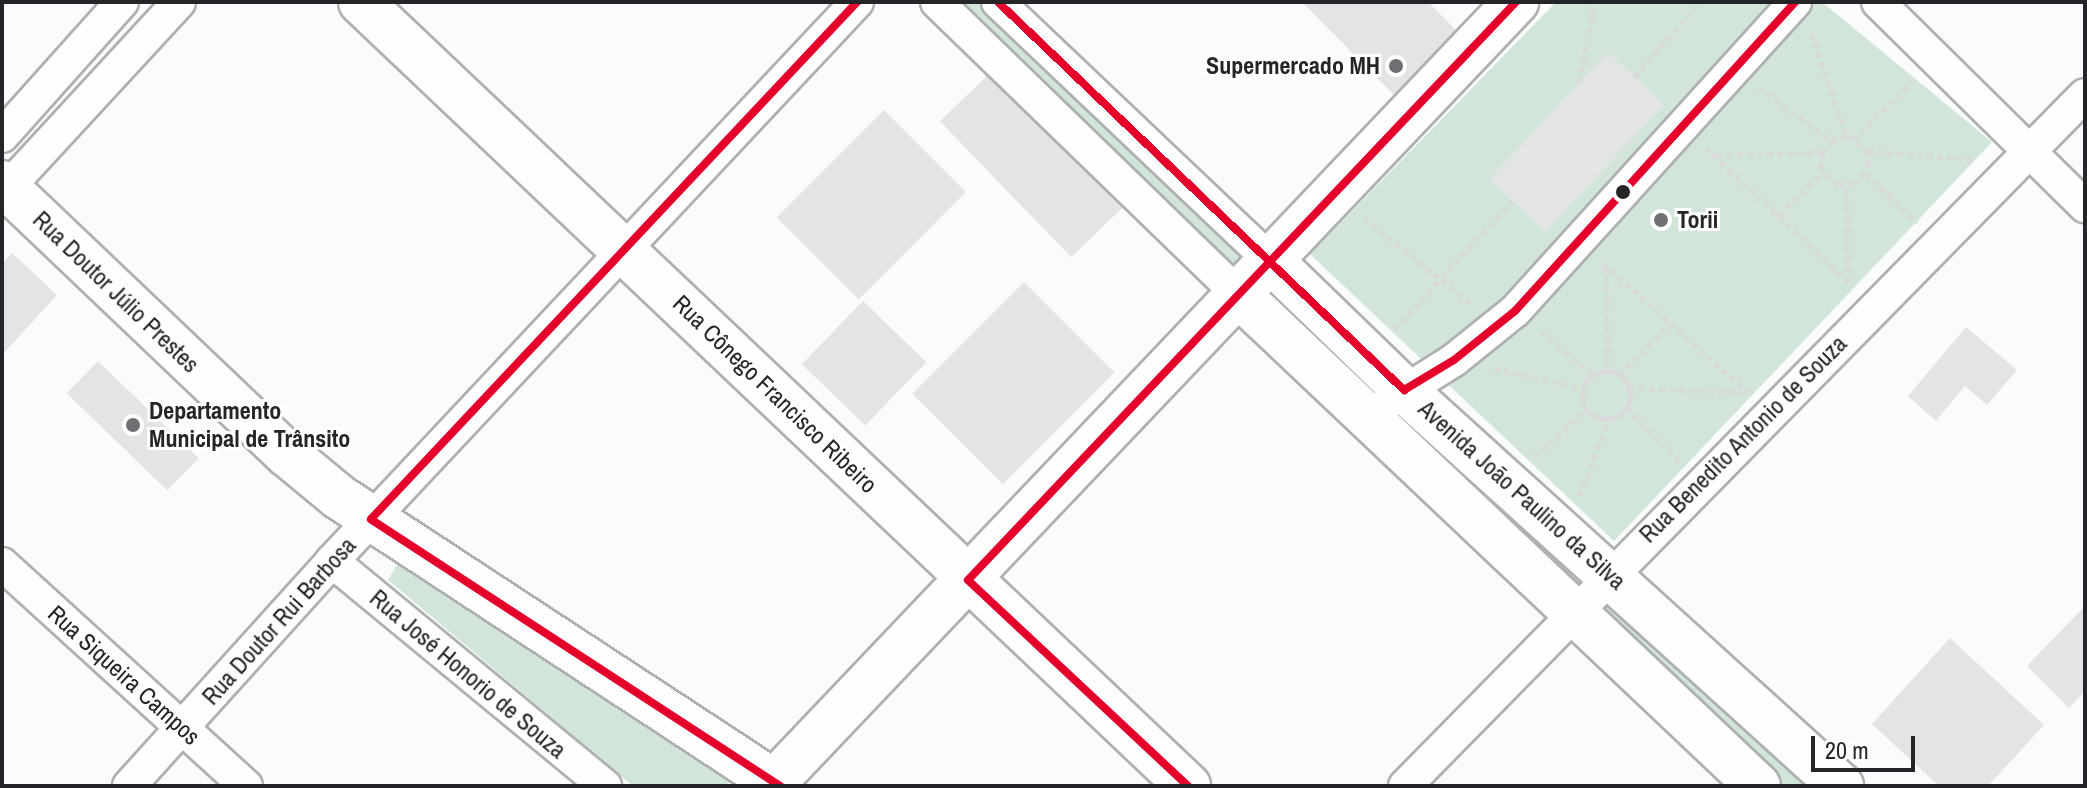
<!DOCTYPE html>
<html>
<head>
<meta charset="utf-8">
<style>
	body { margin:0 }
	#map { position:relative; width:2087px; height:788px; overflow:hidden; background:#f9fbfd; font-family:"Archivo Narrow",sans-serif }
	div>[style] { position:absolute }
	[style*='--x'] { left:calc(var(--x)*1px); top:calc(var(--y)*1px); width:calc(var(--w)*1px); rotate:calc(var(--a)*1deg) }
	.green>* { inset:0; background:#d1e6d8 }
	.building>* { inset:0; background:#e2e4e6; transform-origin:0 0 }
	.path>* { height:5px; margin-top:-2.5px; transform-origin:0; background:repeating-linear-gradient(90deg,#d9d9da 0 6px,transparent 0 10px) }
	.path>.ring { margin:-2.5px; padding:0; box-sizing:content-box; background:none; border:5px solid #d9d9da; border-radius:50% }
	.roads { filter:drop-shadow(2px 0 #aeb0b2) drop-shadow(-2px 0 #aeb0b2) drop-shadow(0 2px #aeb0b2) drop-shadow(0 -2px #aeb0b2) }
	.street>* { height:32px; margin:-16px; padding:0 16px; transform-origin:16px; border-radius:16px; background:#fefeff }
	.secondary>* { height:44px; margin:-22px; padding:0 22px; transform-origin:22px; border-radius:22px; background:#fefeff }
	.bus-1>* { height:8px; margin:-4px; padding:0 4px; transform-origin:4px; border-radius:4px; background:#e4002b }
	.dots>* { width:22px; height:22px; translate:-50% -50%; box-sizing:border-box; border:4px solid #fff; border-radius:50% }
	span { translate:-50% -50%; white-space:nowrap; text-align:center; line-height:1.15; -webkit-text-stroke:6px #fff; paint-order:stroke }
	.poi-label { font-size:24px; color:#232529; font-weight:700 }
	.right { translate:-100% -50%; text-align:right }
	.left { translate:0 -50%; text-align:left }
	.street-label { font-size:24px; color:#232529 }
	.frame { position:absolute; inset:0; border:4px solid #232529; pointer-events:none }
	.scale { position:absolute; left:1811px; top:736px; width:104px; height:36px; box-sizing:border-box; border:4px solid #232529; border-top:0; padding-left:10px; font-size:24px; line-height:28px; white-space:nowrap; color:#232529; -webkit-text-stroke:6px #fff; paint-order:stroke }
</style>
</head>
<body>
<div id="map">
	<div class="green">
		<div style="clip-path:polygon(955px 2px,982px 2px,1817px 786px,1775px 786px)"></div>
		<div style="clip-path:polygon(1556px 2px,1822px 2px,1992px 142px,1614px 541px,1310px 254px)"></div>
		<div style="clip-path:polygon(398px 563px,728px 781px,727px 786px,633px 786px,388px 580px)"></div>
	</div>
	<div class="building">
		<div style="clip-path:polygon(1302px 2px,1428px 2px,1460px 34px,1396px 97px)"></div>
		<div style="left:1608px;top:52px;width:77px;height:174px;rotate:43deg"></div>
		<div style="left:991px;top:72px;width:189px;height:71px;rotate:46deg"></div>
		<div style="left:884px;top:110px;width:116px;height:152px;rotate:45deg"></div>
		<div style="clip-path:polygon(12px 253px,57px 295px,2px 355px,2px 264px)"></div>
		<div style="left:1024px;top:282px;width:128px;height:158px;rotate:45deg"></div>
		<div style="left:863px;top:301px;width:88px;height:88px;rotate:44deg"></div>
		<div style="clip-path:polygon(1966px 327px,2017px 370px,1987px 405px,1965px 386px,1936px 421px,1908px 396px)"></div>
		<div style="left:98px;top:361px;width:140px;height:45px;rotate:44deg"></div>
		<div style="clip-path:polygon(2085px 606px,2085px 691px,2069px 708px,2027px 666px)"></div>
		<div style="clip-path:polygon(1950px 638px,2044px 725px,1988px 786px,1939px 786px,1872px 724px)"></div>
	</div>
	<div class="path">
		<div style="--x:1811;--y:33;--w:110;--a:70.9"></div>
		<div style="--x:1847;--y:137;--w:22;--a:32"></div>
		<div style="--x:1866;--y:149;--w:14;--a:78"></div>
		<div style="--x:1869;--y:163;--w:24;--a:123"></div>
		<div style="--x:1856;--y:183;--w:18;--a:174"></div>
		<div style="--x:1838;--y:185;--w:24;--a:-135"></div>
		<div style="--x:1821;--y:168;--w:15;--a:-86"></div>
		<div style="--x:1822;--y:153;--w:16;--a:-50"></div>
		<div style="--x:1832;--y:141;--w:16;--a:-15"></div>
		<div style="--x:1634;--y:77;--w:100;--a:-48.7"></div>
		<div style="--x:1579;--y:82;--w:82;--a:-78.7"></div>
		<div style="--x:1758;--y:87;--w:92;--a:36.1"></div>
		<div style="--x:1853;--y:139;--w:83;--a:-44"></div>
		<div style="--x:1706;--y:148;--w:202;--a:43.2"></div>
		<div style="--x:1867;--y:151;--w:107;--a:4.3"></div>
		<div style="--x:1717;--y:155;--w:105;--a:-1.1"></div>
		<div style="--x:1866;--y:173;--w:71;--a:43.9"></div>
		<div style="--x:1847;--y:186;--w:94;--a:89.4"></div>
		<div style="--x:1779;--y:215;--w:62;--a:-45"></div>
		<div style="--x:1364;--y:218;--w:138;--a:38.5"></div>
		<div style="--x:1603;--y:263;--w:194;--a:41.7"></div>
		<div style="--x:1606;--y:266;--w:105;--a:88.9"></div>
		<div style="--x:1394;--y:330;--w:175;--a:-47.5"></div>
		<div style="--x:1541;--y:332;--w:67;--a:39.6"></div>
		<div style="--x:1494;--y:368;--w:90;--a:12.8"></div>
		<div class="ring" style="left:1582px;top:371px;width:43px;height:43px"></div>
		<div style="--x:1619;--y:375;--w:73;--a:-45.6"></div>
		<div style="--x:1629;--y:388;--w:119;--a:1.9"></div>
		<div style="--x:1626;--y:408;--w:76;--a:45.5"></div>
		<div style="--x:1534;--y:457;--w:71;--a:-42.7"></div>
		<div style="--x:1579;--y:496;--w:82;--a:-68.5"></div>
	</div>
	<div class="roads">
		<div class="street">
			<div style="--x:937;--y:2;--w:422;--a:44.1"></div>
			<div style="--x:998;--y:2;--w:376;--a:43.5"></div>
			<div style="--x:1878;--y:2;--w:291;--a:44.6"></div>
			<div style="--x:2;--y:136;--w:180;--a:-48.2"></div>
			<div style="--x:2;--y:194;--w:261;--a:-47.3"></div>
			<div style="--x:1389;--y:401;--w:77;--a:-32.2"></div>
			<div style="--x:1454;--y:360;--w:78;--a:-38.8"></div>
			<div style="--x:1515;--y:311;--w:417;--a:-47.8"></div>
			<div style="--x:332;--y:561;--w:354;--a:39.5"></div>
			<div style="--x:2;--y:564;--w:330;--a:42.3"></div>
			<div style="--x:129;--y:786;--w:303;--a:-47.9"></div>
			<div style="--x:332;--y:561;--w:767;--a:-46.8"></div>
			<div style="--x:1405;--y:786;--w:969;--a:-45.46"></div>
		</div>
		<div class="secondary">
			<div style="--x:361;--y:2;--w:1140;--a:43.47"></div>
			<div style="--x:2;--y:183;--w:393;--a:43.6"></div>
			<div style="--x:287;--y:454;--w:67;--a:39.6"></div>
			<div style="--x:339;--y:497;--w:527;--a:33.24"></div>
			<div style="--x:1271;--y:261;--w:185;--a:44.1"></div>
			<div style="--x:1404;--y:390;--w:590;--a:42.18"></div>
			<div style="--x:1240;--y:296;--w:713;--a:43.41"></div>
			<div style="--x:774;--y:782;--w:1077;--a:-46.43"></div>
		</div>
	</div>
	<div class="bus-1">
		<div style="--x:998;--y:2;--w:562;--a:43.7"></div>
		<div style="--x:1404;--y:390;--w:58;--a:-31"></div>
		<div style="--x:1454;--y:360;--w:78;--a:-38.8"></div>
		<div style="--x:1515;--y:311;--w:417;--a:-47.8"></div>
		<div style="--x:780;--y:786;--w:488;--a:-146.9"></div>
		<div style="--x:371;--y:519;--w:710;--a:-46.77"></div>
		<div style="--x:1188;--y:786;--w:301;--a:-136.9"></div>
		<div style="--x:968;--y:580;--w:796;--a:-46.53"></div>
	</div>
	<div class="dots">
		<div style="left:1396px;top:66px;background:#6e7073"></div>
		<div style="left:1623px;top:192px;background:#232529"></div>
		<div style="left:1661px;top:220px;background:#6e7073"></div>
		<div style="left:133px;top:425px;background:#6e7073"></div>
	</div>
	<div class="poi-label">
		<span class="right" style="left:1380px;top:66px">Supermercado MH</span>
		<span class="left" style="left:1677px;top:220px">Torii</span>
		<span class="left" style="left:149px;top:425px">Departamento<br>Municipal de Trânsito</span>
	</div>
	<div class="street-label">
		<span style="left:116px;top:292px;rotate:44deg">Rua Doutor Júlio Prestes</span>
		<span style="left:775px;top:394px;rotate:44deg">Rua Cônego Francisco Ribeiro</span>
		<span style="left:1743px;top:439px;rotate:-45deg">Rua Benedito Antonio de Souza</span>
		<span style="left:1522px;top:495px;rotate:42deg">Avenida João Paulino da Silva</span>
		<span style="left:279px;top:621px;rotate:-48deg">Rua Doutor Rui Barbosa</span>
		<span style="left:468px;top:674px;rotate:40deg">Rua José Honorio de Souza</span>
		<span style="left:124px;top:675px;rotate:42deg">Rua Siqueira Campos</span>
	</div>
	<div class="frame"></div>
	<div class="scale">20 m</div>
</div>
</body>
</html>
